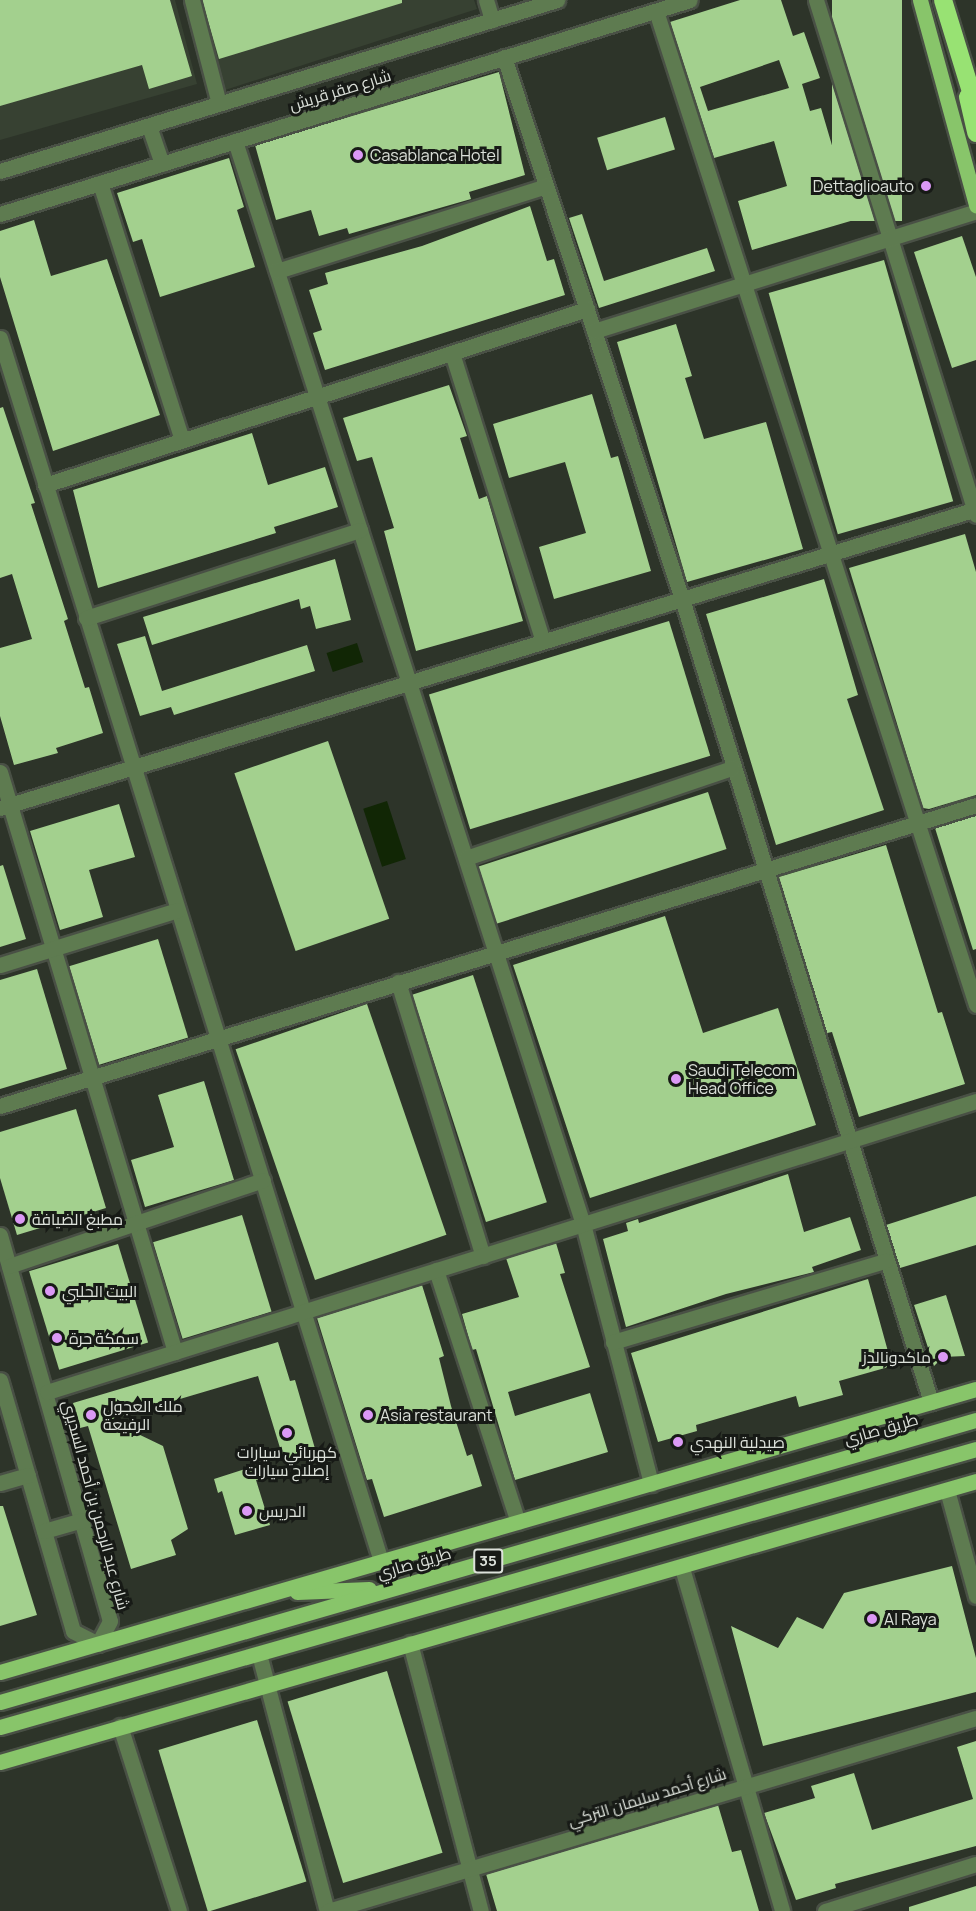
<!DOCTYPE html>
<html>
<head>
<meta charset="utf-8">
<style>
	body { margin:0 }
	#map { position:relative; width:976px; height:1911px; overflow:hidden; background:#2d3429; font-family:Manrope,Cairo,sans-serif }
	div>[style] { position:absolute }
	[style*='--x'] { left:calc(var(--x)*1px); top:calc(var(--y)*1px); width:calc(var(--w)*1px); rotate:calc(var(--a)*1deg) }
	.built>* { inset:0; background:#374132 }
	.water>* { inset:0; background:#112605; transform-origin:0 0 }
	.building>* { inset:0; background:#a3d08e; transform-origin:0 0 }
	.roads { filter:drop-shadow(2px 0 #495045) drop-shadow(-2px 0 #495045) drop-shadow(0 2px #495045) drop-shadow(0 -2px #495045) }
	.minor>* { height:15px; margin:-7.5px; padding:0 7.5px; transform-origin:7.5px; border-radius:7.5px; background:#5e7b50 }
	.major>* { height:15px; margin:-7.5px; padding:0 7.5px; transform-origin:7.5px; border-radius:7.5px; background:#88c56a }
	.highway>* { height:18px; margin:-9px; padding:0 9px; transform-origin:9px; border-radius:9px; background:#98e273 }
	.dots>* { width:16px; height:16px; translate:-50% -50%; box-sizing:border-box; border:3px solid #171a16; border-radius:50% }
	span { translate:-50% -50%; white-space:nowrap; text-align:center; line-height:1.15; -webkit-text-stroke:6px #171a16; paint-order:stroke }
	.shield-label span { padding:2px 4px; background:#171a16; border:2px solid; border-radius:4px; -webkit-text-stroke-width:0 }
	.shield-label { font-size:15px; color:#dce1da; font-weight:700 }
	.street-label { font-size:16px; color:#dce1da }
	.poi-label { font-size:16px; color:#dce1da }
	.left { translate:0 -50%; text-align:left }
	.right { translate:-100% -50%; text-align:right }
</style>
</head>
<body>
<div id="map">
	<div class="built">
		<div style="clip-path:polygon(0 0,175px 0,197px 84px,0 140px)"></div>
		<div style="clip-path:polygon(198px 0,474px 0,477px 9px,222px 91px)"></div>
	</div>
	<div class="water">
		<div style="left:357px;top:643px;width:20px;height:32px;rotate:72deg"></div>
		<div style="left:387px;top:801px;width:61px;height:25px;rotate:72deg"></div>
	</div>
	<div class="building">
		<div style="clip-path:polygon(0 0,170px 0,192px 76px,149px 89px,142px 65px,0 106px)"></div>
		<div style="clip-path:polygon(202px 0,402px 0,402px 3px,219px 59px)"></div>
		<div style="clip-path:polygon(evenodd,740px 0,781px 0,793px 36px,804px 32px,820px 78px,802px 84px,810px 111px,821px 108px,854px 220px,752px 250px,738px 201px,787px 186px,774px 141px,714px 158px,670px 22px,740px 0,779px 60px,789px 88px,708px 111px,700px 87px,779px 60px)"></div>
		<div style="left:832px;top:0;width:70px;height:221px"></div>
		<div style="clip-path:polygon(499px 72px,525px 175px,469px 192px,471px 199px,349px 234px,347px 228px,319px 236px,311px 210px,276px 220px,255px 145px)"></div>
		<div style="left:665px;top:117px;width:34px;height:71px;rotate:73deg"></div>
		<div style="clip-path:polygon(229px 158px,244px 207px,237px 210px,255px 267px,160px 297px,142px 239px,133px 242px,117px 193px)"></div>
		<div style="clip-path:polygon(530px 206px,547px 261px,554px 259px,565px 295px,325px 370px,313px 333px,322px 330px,309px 290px,328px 284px,325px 273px,422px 246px)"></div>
		<div style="clip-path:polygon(582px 214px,604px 281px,707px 248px,715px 271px,599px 308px,569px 218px)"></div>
		<div style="clip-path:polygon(34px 220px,51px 276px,107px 259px,160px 415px,53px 451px,0 277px,0 231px)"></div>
		<div style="clip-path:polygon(962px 236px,976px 277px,976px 360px,952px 368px,914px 252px)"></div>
		<div style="left:884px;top:260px;width:251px;height:120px;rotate:74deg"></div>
		<div style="clip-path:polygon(676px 324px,692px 376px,685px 378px,704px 439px,766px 422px,803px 549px,687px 582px,617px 342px)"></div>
		<div style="clip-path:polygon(449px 385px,467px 436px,460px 438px,479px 499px,487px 496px,523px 621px,416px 651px,384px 531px,394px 528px,372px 457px,357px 461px,343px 418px)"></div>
		<div style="clip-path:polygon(592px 394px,611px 458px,618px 456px,651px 571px,554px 599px,539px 547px,586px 533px,565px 462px,509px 478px,493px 424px)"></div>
		<div style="clip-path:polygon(3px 407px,35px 503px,31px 504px,68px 619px,64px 621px,85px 688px,89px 687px,103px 733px,56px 748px,58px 753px,14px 765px,0 716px,0 648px,32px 639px,12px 574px,0 578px,0 408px)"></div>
		<div style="clip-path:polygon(252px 433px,268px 485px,325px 467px,338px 507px,274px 527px,276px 533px,98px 588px,73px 490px)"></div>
		<div style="clip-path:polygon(965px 534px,976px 572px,976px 795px,929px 809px,923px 808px,849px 568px)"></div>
		<div style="clip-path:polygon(335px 559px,351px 620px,316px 629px,310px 606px,301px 609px,299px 599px,152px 645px,143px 617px)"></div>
		<div style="clip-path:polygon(824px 579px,858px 695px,847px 699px,884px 810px,776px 845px,706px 614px)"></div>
		<div style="left:669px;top:621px;width:141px;height:251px;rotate:73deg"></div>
		<div style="clip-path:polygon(145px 636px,162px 691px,307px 645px,315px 671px,174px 715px,171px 707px,140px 716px,117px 644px)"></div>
		<div style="left:328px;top:741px;width:188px;height:99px;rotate:71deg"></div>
		<div style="left:708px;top:792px;width:60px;height:242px;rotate:72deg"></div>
		<div style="clip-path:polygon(119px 804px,135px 857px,89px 870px,103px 917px,60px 930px,30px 831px)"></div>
		<div style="clip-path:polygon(976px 815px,976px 949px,973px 950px,935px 828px)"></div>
		<div style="clip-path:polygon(886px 845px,938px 1013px,942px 1012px,965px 1084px,859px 1117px,832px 1032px,827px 1033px,779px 877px)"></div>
		<div style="clip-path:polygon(3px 865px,26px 939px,0 947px,0 866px)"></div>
		<div style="clip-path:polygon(665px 916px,703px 1033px,778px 1008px,816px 1125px,590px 1198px,513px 965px)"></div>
		<div style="left:158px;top:939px;width:103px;height:93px;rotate:73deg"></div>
		<div style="clip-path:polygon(37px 969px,67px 1069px,0 1089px,0 980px)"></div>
		<div style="left:473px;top:975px;width:239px;height:64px;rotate:72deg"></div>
		<div style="left:367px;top:1004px;width:244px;height:139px;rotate:71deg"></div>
		<div style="clip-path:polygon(204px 1081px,234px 1180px,145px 1207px,131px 1160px,174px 1147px,158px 1095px)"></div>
		<div style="clip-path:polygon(76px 1109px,106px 1208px,17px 1235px,0 1178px,0 1132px)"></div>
		<div style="clip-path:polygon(788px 1174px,804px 1232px,850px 1217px,861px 1250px,812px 1267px,814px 1272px,726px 1294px,626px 1327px,603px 1239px,628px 1231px,626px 1223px,638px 1219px,639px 1223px)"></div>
		<div style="clip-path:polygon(976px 1196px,976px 1245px,900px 1268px,886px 1225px)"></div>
		<div style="left:242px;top:1215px;width:101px;height:93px;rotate:73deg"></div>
		<div style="clip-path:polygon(556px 1243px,565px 1273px,560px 1274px,590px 1367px,508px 1392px,515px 1416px,590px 1393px,608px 1452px,515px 1480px,476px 1349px,472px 1350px,462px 1314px,519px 1297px,506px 1258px)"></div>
		<div style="left:118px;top:1244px;width:103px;height:93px;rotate:73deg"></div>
		<div style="clip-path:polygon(868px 1279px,892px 1366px,839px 1381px,843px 1395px,799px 1407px,796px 1396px,696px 1425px,697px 1431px,658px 1442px,631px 1353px)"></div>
		<div style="clip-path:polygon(422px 1285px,444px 1356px,439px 1358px,451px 1406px,467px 1456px,472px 1454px,482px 1486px,384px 1517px,372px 1479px,367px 1480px,317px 1318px)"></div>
		<div style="clip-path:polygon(946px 1295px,965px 1356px,943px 1357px,934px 1366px,914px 1305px)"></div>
		<div style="clip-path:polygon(278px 1342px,290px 1381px,295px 1380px,316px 1452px,284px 1461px,258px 1376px,109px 1420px,163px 1446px,188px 1529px,171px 1540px,176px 1555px,131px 1569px,88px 1426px,80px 1428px,73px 1403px)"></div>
		<div style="clip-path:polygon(261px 1464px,265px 1478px,256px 1480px,270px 1525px,235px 1535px,222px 1491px,218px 1493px,214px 1479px)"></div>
		<div style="clip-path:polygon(0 1506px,3px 1506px,37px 1615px,0 1626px)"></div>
		<div style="clip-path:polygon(952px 1566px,976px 1658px,976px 1692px,763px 1746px,731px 1626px,778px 1648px,797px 1617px,823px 1629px,844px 1593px)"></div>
		<div style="left:387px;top:1671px;width:190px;height:104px;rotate:73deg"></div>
		<div style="left:257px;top:1720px;width:169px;height:103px;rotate:73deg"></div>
		<div style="clip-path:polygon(976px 1741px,976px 1846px,835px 1884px,836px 1888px,796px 1900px,764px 1813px,815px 1798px,811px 1786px,854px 1773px,872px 1830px,973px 1799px,957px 1747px)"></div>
		<div style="clip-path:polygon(718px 1805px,732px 1852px,741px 1850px,759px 1911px,497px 1911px,486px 1874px)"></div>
		<div style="clip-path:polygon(976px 1886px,976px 1911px,909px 1911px,909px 1907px)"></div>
	</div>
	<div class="roads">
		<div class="minor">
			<div style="--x:192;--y:0;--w:107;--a:75.4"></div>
			<div style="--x:486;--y:0;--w:21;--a:73"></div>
			<div style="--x:816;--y:0;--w:539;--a:72.74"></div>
			<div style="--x:656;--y:11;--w:1044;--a:72.15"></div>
			<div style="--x:504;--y:57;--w:570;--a:71.82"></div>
			<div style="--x:682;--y:599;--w:841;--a:72.77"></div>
			<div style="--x:149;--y:126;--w:40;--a:71.1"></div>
			<div style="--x:235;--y:141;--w:1138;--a:72.19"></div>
			<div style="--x:583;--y:1224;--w:269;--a:75.3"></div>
			<div style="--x:0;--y:171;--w:583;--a:-17.07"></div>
			<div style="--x:100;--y:183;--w:270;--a:72.3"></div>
			<div style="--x:0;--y:214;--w:722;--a:-17.23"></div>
			<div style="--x:277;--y:271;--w:282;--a:-17.5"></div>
			<div style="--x:594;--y:331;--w:400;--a:-17.4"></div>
			<div style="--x:0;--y:338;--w:1281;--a:72.7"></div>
			<div style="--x:452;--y:353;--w:302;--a:72.5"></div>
			<div style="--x:45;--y:485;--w:570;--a:-17.99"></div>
			<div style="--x:86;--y:618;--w:288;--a:-17.8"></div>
			<div style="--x:0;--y:772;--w:606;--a:73.21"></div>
			<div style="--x:0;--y:808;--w:1021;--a:-17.03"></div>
			<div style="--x:466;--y:858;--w:281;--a:-18.7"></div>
			<div style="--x:0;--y:965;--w:186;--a:-17.2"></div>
			<div style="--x:398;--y:982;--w:287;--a:72.8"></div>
			<div style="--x:0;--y:1106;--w:1021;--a:-17.14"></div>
			<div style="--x:0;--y:1235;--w:401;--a:74.1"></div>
			<div style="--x:110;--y:1621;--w:26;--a:118"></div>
			<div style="--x:98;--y:1644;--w:28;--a:-153"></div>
			<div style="--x:73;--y:1631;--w:261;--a:-106.2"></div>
			<div style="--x:9;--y:1266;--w:268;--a:-18.7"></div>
			<div style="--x:436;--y:1270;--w:265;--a:72"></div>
			<div style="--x:613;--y:1342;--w:284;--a:-16.6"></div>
			<div style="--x:47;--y:1392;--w:974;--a:-17.39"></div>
			<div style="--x:0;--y:1483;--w:29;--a:-16"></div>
			<div style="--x:947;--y:1490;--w:110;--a:74.7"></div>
			<div style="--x:44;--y:1531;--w:40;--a:-16"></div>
			<div style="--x:682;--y:1568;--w:357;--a:73.7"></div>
			<div style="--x:410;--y:1643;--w:277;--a:75.2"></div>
			<div style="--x:259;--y:1654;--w:266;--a:75.2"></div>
			<div style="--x:120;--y:1726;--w:194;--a:72.3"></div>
			<div style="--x:328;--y:1911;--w:676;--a:-16.59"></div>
			<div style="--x:825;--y:1911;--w:158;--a:-17.3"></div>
		</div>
		<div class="major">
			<div style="--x:920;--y:0;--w:213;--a:74.7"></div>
			<div style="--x:297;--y:1592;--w:72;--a:-2.4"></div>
			<div style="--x:0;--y:1672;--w:1016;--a:-16.17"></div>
			<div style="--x:0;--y:1702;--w:1016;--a:-16.12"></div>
			<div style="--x:0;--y:1727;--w:1015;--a:-15.9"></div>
			<div style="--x:0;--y:1762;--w:1016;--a:-16.06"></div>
		</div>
		<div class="highway">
			<div style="--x:943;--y:0;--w:113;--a:73"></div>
			<div style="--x:968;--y:97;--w:37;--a:77"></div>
		</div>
	</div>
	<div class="dots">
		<div style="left:358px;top:155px;background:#db99f5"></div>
		<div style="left:926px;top:186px;background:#db99f5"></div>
		<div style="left:676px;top:1079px;background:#db99f5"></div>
		<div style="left:20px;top:1219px;background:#db99f5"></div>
		<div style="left:50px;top:1291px;background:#db99f5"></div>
		<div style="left:57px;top:1338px;background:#db99f5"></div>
		<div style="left:943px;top:1357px;background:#db99f5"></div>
		<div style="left:91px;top:1415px;background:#db99f5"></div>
		<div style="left:368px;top:1415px;background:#db99f5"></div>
		<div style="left:287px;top:1433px;background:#db99f5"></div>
		<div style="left:678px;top:1442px;background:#db99f5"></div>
		<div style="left:247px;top:1511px;background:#db99f5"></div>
		<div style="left:872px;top:1619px;background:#db99f5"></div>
	</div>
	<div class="shield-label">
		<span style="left:488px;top:1561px">35</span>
	</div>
	<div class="street-label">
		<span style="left:340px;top:90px;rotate:-17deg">شارع صقر قريش</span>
		<span style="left:881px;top:1429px;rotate:-16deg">طريق صاري</span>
		<span style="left:96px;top:1505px;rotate:75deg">شارع عبد الرحمن بن أحمد السديري</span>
		<span style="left:414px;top:1563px;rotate:-16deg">طريق صاري</span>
		<span style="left:647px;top:1797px;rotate:-17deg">شارع أحمد سليمان التركي</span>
	</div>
	<div class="poi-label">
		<span class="left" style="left:370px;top:155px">Casablanca Hotel</span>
		<span class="right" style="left:914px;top:186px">Dettaglioauto</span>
		<span class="left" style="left:688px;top:1079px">Saudi Telecom<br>Head Office</span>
		<span class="left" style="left:32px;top:1219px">مطبغ الضيافة</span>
		<span class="left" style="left:62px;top:1291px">البيت الحلبي</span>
		<span class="left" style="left:69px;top:1338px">سمكة حرة</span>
		<span class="right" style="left:931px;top:1357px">ماكدونالدز</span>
		<span class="left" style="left:103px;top:1415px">ملك العجول<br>الرفيعة</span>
		<span class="left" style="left:380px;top:1415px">Asia restaurant</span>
		<span class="left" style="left:690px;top:1442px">صيدلية النهدي</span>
		<span style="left:287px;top:1461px">كهربائي سيارات<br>إصلاح سيارات</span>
		<span class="left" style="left:259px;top:1511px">الدريس</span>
		<span class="left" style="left:884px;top:1619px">Al Raya</span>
	</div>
</div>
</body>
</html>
